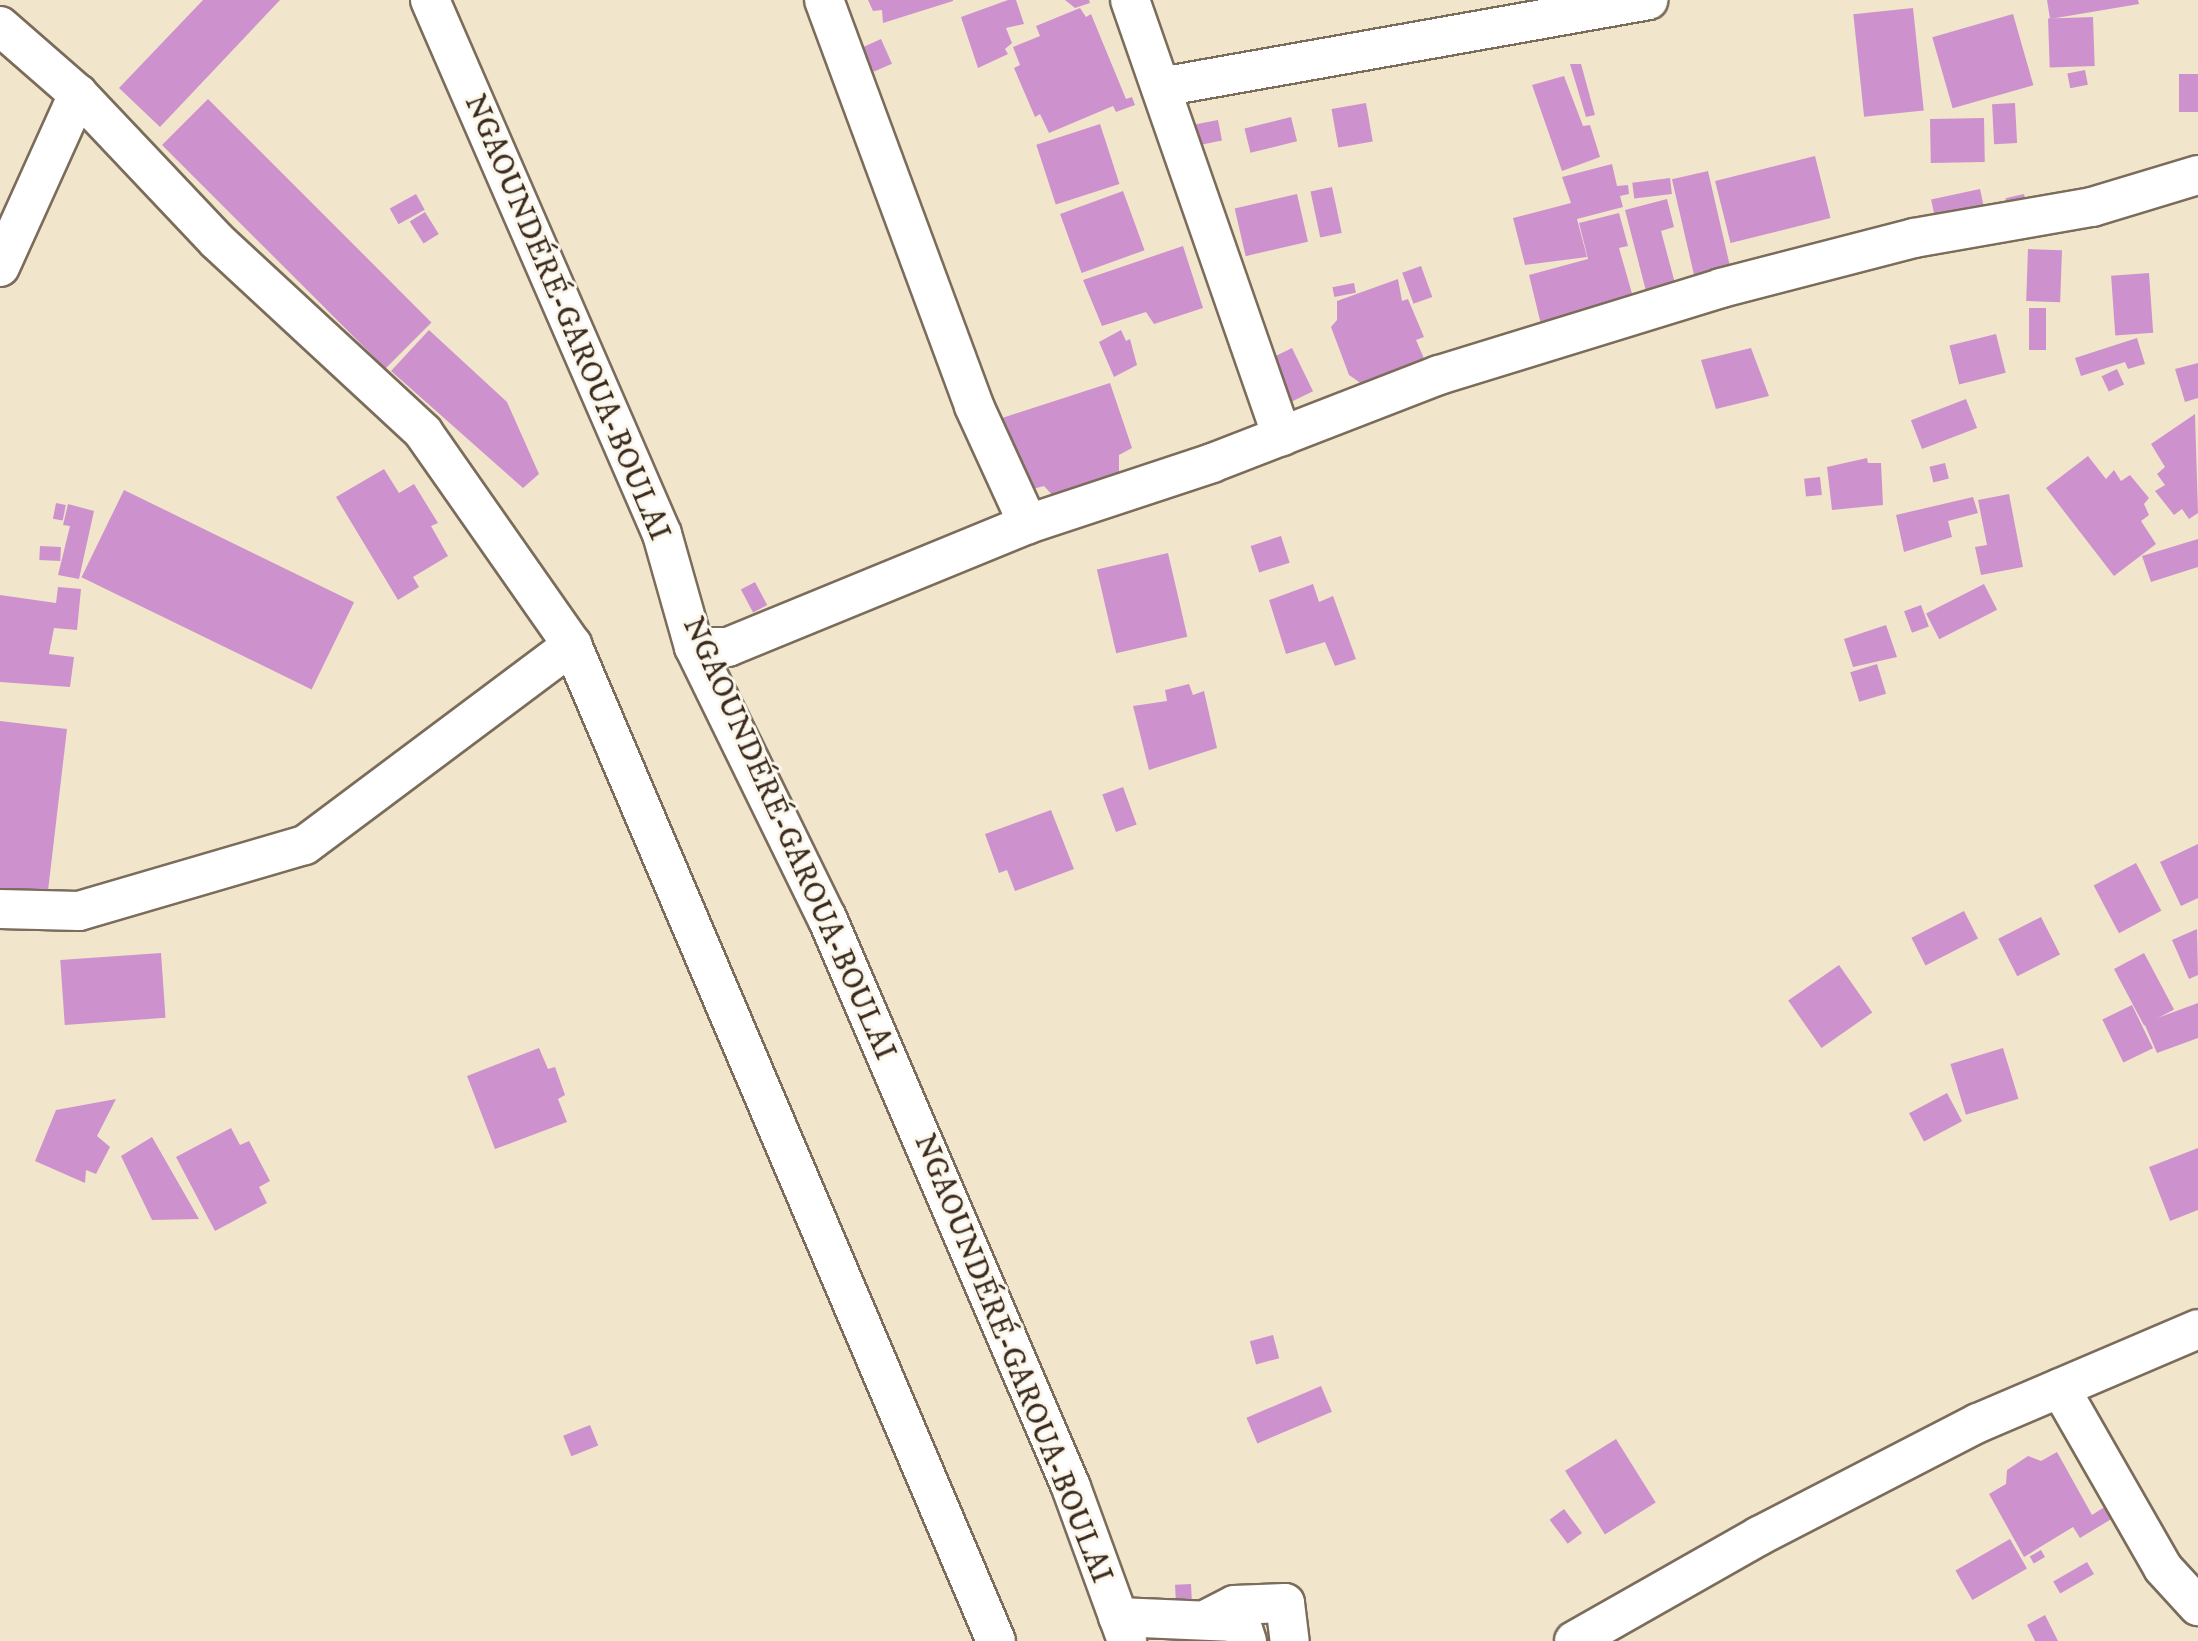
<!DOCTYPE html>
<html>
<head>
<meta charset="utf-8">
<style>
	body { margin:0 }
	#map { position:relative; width:2198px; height:1641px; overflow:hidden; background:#f1e6cb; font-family:"IM FELL DW Pica",serif }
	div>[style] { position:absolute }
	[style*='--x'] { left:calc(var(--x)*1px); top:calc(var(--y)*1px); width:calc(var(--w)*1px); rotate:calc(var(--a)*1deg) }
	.building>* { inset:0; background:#cd92ce; transform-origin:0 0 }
	.roads { filter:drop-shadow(2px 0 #7b6c5b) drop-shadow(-2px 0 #7b6c5b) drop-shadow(0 2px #7b6c5b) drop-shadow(0 -2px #7b6c5b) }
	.minor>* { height:38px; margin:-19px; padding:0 19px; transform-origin:19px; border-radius:19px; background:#fff }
	.tertiary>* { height:38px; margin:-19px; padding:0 19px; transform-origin:19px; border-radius:19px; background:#fff }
	.trunk>* { height:38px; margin:-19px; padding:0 19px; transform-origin:19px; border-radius:19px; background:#fff }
	span { translate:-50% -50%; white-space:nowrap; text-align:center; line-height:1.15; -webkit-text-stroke:6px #fbf7ec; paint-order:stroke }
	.street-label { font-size:30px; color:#3b2a1e }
</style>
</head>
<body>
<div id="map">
	<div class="building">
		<div style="clip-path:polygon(203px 0,280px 0,160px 127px,119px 88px)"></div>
		<div style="clip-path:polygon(868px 0,953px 0,953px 1px,883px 23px,882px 10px,873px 11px)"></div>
		<div style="clip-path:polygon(1008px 0,1016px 0,1024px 24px,1006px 28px,1012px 43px,1005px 49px,1008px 54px,978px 68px,961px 17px)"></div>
		<div style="clip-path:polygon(1065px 0,1089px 0,1090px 3px,1075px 8px)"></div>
		<div style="clip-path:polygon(2047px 0,2138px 0,2139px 4px,2050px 19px)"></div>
		<div style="clip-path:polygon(1080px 8px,1086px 17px,1091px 14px,1126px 99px,1132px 97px,1135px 105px,1116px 112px,1113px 106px,1049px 133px,1040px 114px,1035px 117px,1014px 68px,1020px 65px,1013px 47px,1040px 36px,1036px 26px)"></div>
		<div style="left:1913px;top:8px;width:103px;height:60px;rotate:84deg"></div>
		<div style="left:2013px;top:14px;width:74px;height:84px;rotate:74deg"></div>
		<div style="left:2093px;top:17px;width:49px;height:45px;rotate:88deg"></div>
		<div style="left:881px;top:39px;width:27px;height:20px;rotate:66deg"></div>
		<div style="clip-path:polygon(1570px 64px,1581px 64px,1595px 115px,1586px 117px)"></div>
		<div style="left:2085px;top:70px;width:15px;height:18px;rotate:79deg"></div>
		<div style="left:2198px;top:74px;width:38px;height:19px;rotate:90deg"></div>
		<div style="clip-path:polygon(1564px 76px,1583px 126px,1590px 125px,1600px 157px,1562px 171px,1532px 85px)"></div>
		<div style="left:208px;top:99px;width:316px;height:65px;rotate:45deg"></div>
		<div style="left:1366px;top:103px;width:39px;height:35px;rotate:80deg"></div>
		<div style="left:2015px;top:103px;width:40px;height:23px;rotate:87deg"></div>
		<div style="left:1291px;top:117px;width:25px;height:48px;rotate:76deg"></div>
		<div style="left:1984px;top:118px;width:44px;height:54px;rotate:89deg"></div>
		<div style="left:1218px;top:120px;width:21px;height:25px;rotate:79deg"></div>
		<div style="left:1100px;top:124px;width:63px;height:67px;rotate:72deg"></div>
		<div style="left:1815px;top:156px;width:64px;height:103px;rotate:76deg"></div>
		<div style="clip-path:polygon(1612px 164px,1617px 186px,1628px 185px,1629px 194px,1620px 196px,1623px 207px,1577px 219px,1587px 257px,1525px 265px,1513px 218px,1571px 203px,1562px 177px)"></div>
		<div style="left:1708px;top:171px;width:113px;height:37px;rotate:77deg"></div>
		<div style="left:1670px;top:178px;width:16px;height:38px;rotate:83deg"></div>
		<div style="left:1332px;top:187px;width:47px;height:22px;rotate:78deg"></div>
		<div style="left:1980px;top:189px;width:33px;height:50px;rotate:78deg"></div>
		<div style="left:1123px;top:191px;width:63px;height:67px;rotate:70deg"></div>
		<div style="left:416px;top:194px;width:18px;height:30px;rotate:61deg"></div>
		<div style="left:1297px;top:194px;width:49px;height:64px;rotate:77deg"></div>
		<div style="left:2024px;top:194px;width:17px;height:19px;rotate:77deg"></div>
		<div style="clip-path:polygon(1667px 199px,1674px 227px,1661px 231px,1676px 287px,1647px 295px,1625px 210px)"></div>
		<div style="left:425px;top:212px;width:26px;height:18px;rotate:58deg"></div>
		<div style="clip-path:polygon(1619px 213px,1628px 246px,1619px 248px,1635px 304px,1544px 337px,1529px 275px,1588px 259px,1579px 223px)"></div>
		<div style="clip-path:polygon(1183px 246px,1203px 308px,1154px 324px,1146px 312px,1102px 326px,1083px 280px)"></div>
		<div style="left:2028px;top:249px;width:34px;height:52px;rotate:2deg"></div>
		<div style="left:1421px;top:266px;width:33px;height:20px;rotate:70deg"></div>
		<div style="left:2149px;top:273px;width:60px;height:38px;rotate:86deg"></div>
		<div style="clip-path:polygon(1398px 279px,1402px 301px,1408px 299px,1424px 337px,1416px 340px,1426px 363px,1362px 384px,1349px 375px,1331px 327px,1337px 320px,1337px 301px)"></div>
		<div style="left:1354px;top:283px;width:10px;height:22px;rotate:79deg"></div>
		<div style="left:2029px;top:308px;width:17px;height:42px"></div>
		<div style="clip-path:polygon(429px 330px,507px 402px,539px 474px,523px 488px,391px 371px)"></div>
		<div style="clip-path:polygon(1121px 330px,1126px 341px,1130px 339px,1137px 365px,1114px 377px,1099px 342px)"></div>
		<div style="left:1996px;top:334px;width:40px;height:48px;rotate:76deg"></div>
		<div style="clip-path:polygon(2137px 338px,2145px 364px,2128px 369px,2125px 362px,2081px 376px,2075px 358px)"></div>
		<div style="left:1292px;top:348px;width:48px;height:28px;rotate:64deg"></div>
		<div style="clip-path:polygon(1751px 348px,1769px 396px,1716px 409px,1701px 360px)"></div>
		<div style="clip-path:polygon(2198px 363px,2198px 398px,2185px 402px,2175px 369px)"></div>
		<div style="left:2117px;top:369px;width:17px;height:17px;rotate:65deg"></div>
		<div style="clip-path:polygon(1110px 383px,1132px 448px,1119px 455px,1119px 476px,1054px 497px,1044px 486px,1025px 491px,1002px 418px)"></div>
		<div style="left:1966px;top:399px;width:31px;height:59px;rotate:69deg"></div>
		<div style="clip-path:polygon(2195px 414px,2198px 513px,2189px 519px,2182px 509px,2174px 515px,2155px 491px,2165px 485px,2157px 474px,2165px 467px,2151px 444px)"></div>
		<div style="clip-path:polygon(2088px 456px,2106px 479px,2114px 470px,2121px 481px,2130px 475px,2149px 498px,2144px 504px,2149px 515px,2141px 521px,2156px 544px,2114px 576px,2046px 488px)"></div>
		<div style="clip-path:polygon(1867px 458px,1868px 463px,1881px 463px,1883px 505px,1832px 510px,1827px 467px)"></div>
		<div style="left:1945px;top:463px;width:16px;height:16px;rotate:76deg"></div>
		<div style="clip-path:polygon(384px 469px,399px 493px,414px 484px,438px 523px,431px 526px,448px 556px,413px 577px,419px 587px,398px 600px,336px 497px)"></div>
		<div style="left:1820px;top:477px;width:18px;height:16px;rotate:84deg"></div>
		<div style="left:124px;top:490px;width:256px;height:97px;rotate:26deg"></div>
		<div style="clip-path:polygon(2009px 494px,2023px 567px,1981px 575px,1975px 547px,1987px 545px,1978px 500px)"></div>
		<div style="clip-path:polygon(1973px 497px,1978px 513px,1948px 521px,1952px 537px,1904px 552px,1896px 515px)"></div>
		<div style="left:56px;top:503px;width:10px;height:16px;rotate:11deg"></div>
		<div style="clip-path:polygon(68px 504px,94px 511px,79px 579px,58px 575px,70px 526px,63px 525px)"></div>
		<div style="left:1281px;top:536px;width:28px;height:32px;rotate:72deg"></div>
		<div style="clip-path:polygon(2198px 539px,2198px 567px,2151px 582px,2142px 556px)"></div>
		<div style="left:40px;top:546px;width:21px;height:14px;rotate:3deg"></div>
		<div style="left:1168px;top:553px;width:86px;height:73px;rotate:77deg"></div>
		<div style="left:755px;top:582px;width:26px;height:16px;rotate:62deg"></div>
		<div style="clip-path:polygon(1313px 584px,1319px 602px,1333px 596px,1356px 659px,1335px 666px,1325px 642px,1286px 654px,1269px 600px)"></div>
		<div style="left:1984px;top:584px;width:29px;height:65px;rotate:63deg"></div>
		<div style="clip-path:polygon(58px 587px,81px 589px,77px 630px,54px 628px,49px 654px,74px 657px,70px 687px,0 682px,0 595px,56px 603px)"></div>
		<div style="left:1921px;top:605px;width:23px;height:18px;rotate:70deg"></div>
		<div style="clip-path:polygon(1886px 625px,1897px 657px,1853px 667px,1844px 639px)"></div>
		<div style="left:1877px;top:664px;width:31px;height:28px;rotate:73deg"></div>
		<div style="clip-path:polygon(1189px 684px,1193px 695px,1204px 691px,1217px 748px,1149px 770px,1133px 706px,1167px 701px,1165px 690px)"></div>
		<div style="clip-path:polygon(0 721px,67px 729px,46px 908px,0 903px)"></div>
		<div style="left:1123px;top:787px;width:40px;height:22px;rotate:70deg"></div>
		<div style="clip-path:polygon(1051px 810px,1074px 869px,1015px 891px,1007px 870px,999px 873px,985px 834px)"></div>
		<div style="clip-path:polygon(2198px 844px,2198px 898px,2181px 906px,2160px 862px)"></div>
		<div style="left:2136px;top:863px;width:54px;height:48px;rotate:62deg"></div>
		<div style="left:1964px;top:911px;width:31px;height:59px;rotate:63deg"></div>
		<div style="left:2041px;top:917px;width:42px;height:48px;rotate:63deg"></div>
		<div style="clip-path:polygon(2197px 929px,2198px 975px,2189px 979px,2172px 940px)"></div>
		<div style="left:161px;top:953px;width:65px;height:101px;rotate:86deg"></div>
		<div style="left:2144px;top:953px;width:64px;height:34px;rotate:62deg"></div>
		<div style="left:1839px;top:965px;width:58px;height:62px;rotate:55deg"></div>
		<div style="clip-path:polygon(2198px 1003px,2198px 1038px,2157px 1053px,2144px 1023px)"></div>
		<div style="left:2132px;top:1005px;width:48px;height:33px;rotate:64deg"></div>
		<div style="clip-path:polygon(539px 1048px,548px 1069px,555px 1067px,565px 1095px,558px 1099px,567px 1122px,495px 1149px,467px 1076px)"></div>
		<div style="left:2003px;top:1048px;width:53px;height:55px;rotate:73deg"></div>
		<div style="left:1947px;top:1093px;width:32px;height:43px;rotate:62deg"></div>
		<div style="clip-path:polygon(116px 1099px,97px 1136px,110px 1147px,96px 1174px,86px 1170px,85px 1183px,35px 1161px,56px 1110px)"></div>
		<div style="clip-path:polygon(231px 1128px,240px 1145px,249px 1141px,270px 1181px,259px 1187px,267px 1203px,215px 1231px,176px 1157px)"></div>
		<div style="clip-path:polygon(152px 1137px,199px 1219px,152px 1220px,121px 1156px)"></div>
		<div style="clip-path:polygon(2198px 1148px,2198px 1210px,2170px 1221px,2149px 1167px)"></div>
		<div style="left:1273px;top:1335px;width:24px;height:24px;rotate:75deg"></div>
		<div style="left:1321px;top:1386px;width:28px;height:81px;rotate:67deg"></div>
		<div style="left:590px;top:1425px;width:22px;height:29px;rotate:68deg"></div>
		<div style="left:1616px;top:1439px;width:75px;height:60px;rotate:58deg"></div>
		<div style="clip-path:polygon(2057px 1452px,2092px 1515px,2106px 1506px,2113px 1518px,2080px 1538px,2073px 1527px,2024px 1557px,1989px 1494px,2006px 1484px,2007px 1470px,2028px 1456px,2041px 1461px)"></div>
		<div style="left:1564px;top:1509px;width:30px;height:18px;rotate:53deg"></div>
		<div style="left:2010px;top:1539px;width:34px;height:63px;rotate:60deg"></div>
		<div style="left:2041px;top:1550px;width:8px;height:13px;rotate:60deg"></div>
		<div style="left:2087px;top:1562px;width:14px;height:39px;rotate:60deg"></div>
		<div style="left:1191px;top:1584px;width:19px;height:16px;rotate:87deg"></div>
		<div style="clip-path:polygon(2045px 1615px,2058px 1641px,2035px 1641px,2027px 1625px)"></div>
	</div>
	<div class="roads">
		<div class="minor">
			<div style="--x:824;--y:0;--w:433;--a:69.7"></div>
			<div style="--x:974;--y:406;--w:130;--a:65.4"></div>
			<div style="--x:1130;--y:0;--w:462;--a:70.8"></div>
			<div style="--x:1161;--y:87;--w:495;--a:-10.1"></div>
			<div style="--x:0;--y:267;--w:190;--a:-65.7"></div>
			<div style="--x:694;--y:647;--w:34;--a:0"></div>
			<div style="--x:728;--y:647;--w:324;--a:-22.3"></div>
			<div style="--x:1028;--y:524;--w:194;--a:-18.3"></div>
			<div style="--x:1212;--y:463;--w:243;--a:-21.2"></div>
			<div style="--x:1439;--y:375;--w:295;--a:-17.1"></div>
			<div style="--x:1721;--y:288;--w:199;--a:-14.5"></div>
			<div style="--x:1914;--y:238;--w:181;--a:-9.9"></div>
			<div style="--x:2092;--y:207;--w:111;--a:-16.8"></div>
			<div style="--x:0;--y:909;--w:79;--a:1.5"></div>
			<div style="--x:79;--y:911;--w:235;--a:-16.3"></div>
			<div style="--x:305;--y:845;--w:334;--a:-36.8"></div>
			<div style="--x:2060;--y:1388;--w:207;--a:60.2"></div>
			<div style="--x:2163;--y:1568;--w:52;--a:47.4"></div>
			<div style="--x:1118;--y:1617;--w:116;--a:2.5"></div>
			<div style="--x:1234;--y:1622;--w:11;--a:38"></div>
			<div style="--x:1243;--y:1629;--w:13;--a:72"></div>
			<div style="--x:1209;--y:1618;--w:28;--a:-27"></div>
			<div style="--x:1234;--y:1605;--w:51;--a:-2.2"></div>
			<div style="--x:1285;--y:1603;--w:38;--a:83"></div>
			<div style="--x:1574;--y:1641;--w:213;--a:-29.6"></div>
			<div style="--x:1759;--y:1536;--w:246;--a:-27.3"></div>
			<div style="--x:1978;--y:1423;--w:239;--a:-23.1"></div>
		</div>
		<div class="tertiary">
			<div style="--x:0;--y:26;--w:103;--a:41.1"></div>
			<div style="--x:78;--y:94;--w:202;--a:46.6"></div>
			<div style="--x:217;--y:241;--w:281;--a:42.8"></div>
			<div style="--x:423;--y:432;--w:260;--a:55"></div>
			<div style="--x:572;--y:645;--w:1082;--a:66.94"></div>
		</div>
		<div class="trunk">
			<div style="--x:430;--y:0;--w:582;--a:66.52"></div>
			<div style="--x:662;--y:534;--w:117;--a:74.2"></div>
			<div style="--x:694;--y:647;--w:302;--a:63.9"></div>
			<div style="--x:827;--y:918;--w:619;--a:66.79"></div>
			<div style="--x:1071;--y:1487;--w:164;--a:70"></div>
		</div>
	</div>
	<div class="street-label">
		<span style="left:566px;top:318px;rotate:67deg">NGAOUNDÉRÉ-GAROUA-BOULAI</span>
		<span style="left:788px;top:839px;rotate:66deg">NGAOUNDÉRÉ-GAROUA-BOULAI</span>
		<span style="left:1012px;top:1359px;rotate:68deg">NGAOUNDÉRÉ-GAROUA-BOULAI</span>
	</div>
</div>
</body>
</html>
